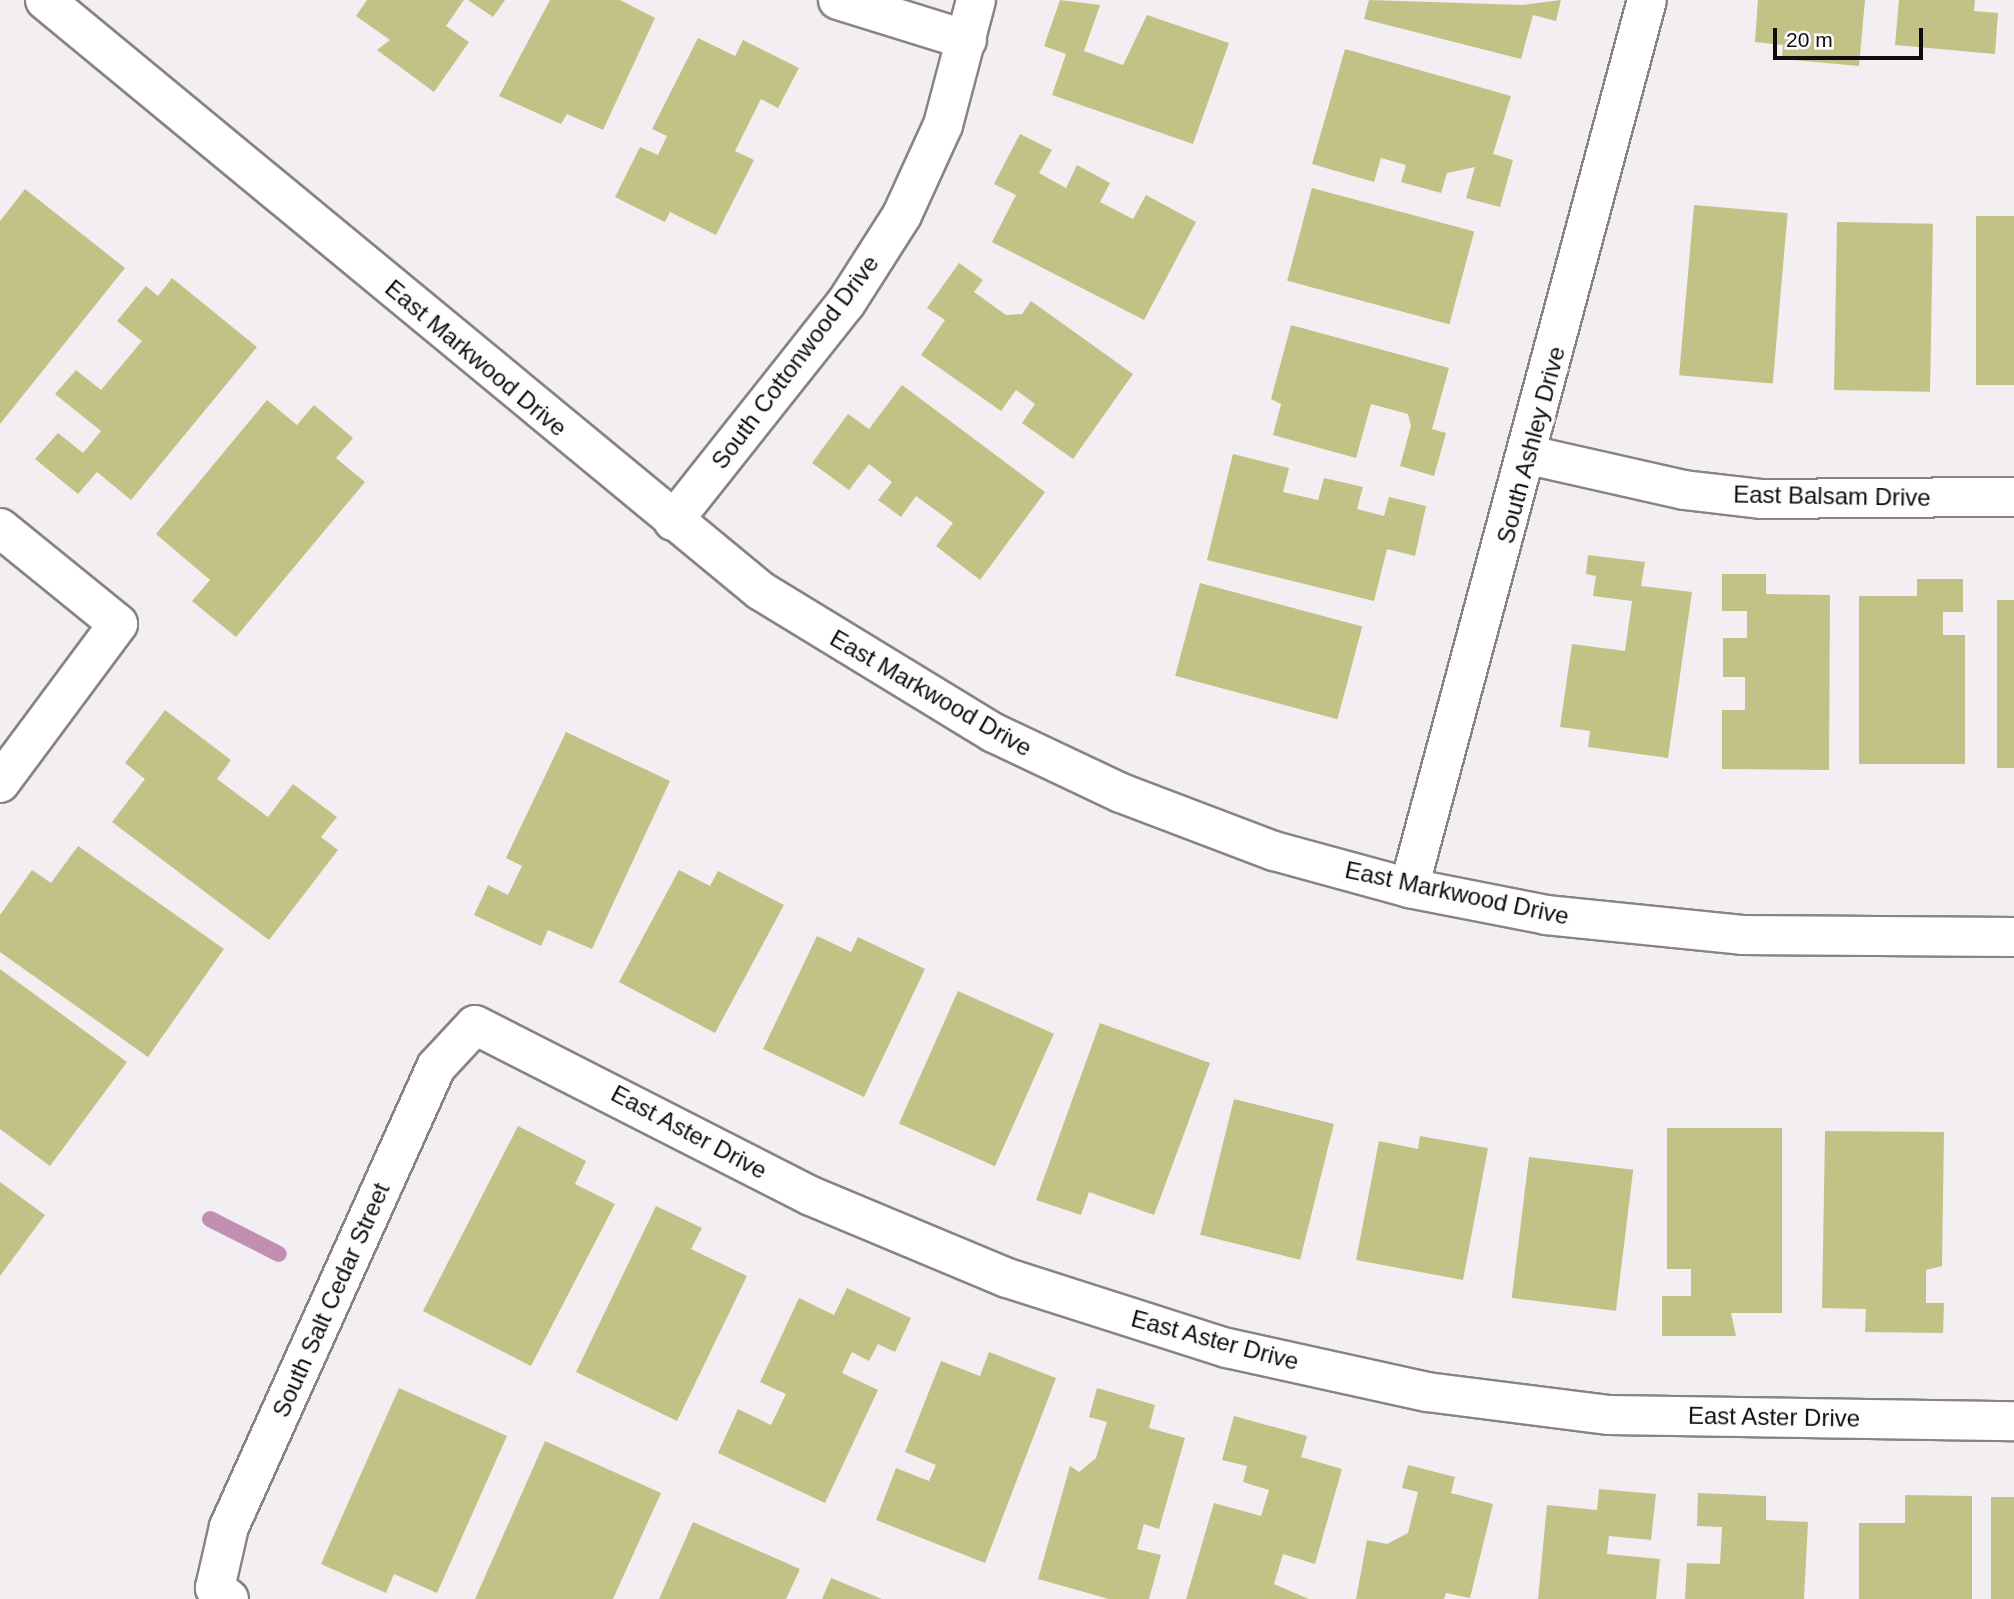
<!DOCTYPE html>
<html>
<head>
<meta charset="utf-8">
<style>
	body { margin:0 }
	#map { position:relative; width:2014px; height:1599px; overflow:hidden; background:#f3eef1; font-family:Arial,sans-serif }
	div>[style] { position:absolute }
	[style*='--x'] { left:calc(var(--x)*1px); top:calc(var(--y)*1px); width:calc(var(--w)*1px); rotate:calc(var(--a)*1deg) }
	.stream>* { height:16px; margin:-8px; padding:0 8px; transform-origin:8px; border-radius:8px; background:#c28eb1 }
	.building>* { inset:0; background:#c2c287; transform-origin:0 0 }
	.roads { filter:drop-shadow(2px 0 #878386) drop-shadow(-2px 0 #878386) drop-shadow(0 2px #878386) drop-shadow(0 -2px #878386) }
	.minor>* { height:38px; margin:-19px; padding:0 19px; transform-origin:19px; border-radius:19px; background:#fff }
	span { translate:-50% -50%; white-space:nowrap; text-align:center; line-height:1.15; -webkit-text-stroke:7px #fffcfe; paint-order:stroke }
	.street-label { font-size:24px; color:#0f0e0f }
	.scale { position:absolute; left:1773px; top:28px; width:150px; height:32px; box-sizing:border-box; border:4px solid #0f0e0f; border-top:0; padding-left:9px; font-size:21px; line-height:24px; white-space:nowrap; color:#0f0e0f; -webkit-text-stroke:5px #fffcfe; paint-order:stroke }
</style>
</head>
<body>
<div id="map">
	<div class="stream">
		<div style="--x:210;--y:1219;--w:77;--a:26.9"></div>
	</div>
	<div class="building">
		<div style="clip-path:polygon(367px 0,464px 0,446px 26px,469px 42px,434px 92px,377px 50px,390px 40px,356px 16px)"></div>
		<div style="clip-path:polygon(468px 0,505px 0,493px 17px)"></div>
		<div style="clip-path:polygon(550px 0,620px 0,655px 18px,603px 130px,567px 114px,561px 124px,499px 96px)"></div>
		<div style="clip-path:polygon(1060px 0,1100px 5px,1084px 51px,1123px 65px,1147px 15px,1229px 43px,1193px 144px,1052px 95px,1066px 54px,1044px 46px)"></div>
		<div style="clip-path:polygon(1369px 0,1523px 5px,1561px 0,1556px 21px,1533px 15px,1521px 59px,1364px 19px)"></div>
		<div style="clip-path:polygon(1758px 0,1865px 0,1859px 66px,1782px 59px,1783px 45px,1755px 42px)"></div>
		<div style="clip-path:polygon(1899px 0,1975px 0,1974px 11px,1998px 13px,1995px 54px,1895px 45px)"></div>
		<div style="clip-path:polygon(698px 38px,735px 56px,743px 40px,799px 68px,778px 108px,761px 99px,735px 151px,754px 160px,716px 235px,670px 212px,665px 222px,615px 197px,640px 147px,658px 155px,667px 136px,652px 129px)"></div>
		<div style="clip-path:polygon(1345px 49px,1511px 96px,1493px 154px,1513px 160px,1500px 207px,1466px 198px,1475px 167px,1447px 173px,1441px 193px,1401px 182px,1406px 165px,1381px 158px,1374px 182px,1312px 164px)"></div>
		<div style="clip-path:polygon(1020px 134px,1052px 150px,1039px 173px,1066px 188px,1077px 165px,1110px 183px,1100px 202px,1133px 219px,1146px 195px,1196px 222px,1144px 320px,992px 242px,1016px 195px,994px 184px)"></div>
		<div style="left:1312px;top:188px;width:168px;height:96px;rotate:15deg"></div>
		<div style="clip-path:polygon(25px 189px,125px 268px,0 424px,0 221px)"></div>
		<div style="left:1694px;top:205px;width:94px;height:171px;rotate:5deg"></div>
		<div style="left:1976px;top:216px;width:38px;height:169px"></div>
		<div style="left:1837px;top:222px;width:96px;height:168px;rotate:1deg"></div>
		<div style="clip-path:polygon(959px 263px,983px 280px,974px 292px,1006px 315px,1022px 314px,1031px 301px,1133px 374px,1073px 459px,1022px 423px,1035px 404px,1016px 390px,1001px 411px,921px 355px,945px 320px,927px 308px)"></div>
		<div style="clip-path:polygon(172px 278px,257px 347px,131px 500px,97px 472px,78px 494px,35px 459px,58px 433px,83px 453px,101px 431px,55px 394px,76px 370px,101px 390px,142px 341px,117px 321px,146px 286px,158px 296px)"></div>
		<div style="clip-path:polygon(1291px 325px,1449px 368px,1432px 429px,1446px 433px,1434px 476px,1400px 466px,1411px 426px,1408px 414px,1371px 404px,1356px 458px,1273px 435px,1281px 404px,1271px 399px)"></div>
		<div style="clip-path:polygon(902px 385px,1045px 492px,980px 580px,936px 546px,953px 523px,916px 496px,901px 517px,878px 500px,892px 482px,869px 464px,849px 490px,812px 463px,848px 414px,869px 429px)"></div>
		<div style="clip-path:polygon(267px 400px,297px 425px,314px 405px,353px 438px,336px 458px,365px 482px,236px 637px,192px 601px,210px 580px,156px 534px)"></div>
		<div style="clip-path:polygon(1233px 454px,1289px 468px,1283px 492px,1318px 500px,1324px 478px,1363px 487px,1357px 509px,1384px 516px,1389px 497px,1426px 506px,1415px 556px,1387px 549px,1374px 601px,1207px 560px)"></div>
		<div style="clip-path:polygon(1588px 555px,1645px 562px,1641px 586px,1692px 592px,1668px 758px,1588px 747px,1590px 731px,1560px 727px,1572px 644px,1625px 651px,1632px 601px,1593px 596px,1596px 576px,1586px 574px)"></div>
		<div style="clip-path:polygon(1722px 574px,1766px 574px,1766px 594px,1830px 595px,1829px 770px,1722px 769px,1722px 710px,1745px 710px,1745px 677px,1723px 677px,1723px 638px,1747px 638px,1747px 611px,1722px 611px)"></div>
		<div style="clip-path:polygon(1917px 579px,1963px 579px,1963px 612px,1943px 612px,1943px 635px,1965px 635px,1965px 764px,1859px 764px,1859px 596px,1917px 596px)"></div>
		<div style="left:1200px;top:583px;width:168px;height:96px;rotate:15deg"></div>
		<div style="left:1997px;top:600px;width:17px;height:168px"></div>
		<div style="clip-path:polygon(165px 710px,231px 760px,217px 779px,268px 817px,293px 784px,337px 817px,321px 837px,338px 850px,269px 940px,112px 822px,145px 779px,125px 763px)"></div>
		<div style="clip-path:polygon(566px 732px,670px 781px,592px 949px,548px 930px,541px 946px,474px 915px,488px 885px,508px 895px,522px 866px,506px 858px)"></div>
		<div style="clip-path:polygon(78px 846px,224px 949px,148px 1057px,0 952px,0 915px,32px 870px,51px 883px)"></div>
		<div style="clip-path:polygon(679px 870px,710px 886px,718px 871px,784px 905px,715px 1033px,619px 982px)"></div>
		<div style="clip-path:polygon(817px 936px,851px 952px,858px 937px,925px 969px,864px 1097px,763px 1049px)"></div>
		<div style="clip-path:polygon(0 969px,127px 1062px,50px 1166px,0 1129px)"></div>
		<div style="left:958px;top:991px;width:105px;height:145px;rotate:24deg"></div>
		<div style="clip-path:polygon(1100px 1023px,1210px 1063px,1154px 1215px,1089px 1192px,1081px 1215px,1036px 1200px)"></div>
		<div style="left:1234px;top:1099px;width:103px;height:140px;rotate:14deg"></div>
		<div style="clip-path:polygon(518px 1126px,586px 1161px,575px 1184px,615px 1204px,531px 1366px,423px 1311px)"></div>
		<div style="clip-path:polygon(1667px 1128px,1782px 1128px,1782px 1313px,1731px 1313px,1736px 1336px,1662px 1336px,1662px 1296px,1691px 1296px,1691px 1269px,1667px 1269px)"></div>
		<div style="clip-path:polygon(1825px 1131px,1944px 1132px,1942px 1266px,1926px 1270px,1926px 1303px,1944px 1303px,1943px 1333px,1865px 1332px,1866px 1309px,1822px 1308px)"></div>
		<div style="clip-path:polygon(1420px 1136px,1488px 1148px,1463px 1280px,1356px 1260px,1379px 1141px,1418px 1149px)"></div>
		<div style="left:1529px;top:1157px;width:105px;height:142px;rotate:7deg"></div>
		<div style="clip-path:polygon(0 1182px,45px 1215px,0 1276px)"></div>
		<div style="clip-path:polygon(656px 1206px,702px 1228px,691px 1249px,747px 1276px,677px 1421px,576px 1372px)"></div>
		<div style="clip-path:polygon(847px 1288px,911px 1318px,895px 1352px,878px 1344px,869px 1361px,852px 1352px,842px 1373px,878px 1390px,825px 1503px,718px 1453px,738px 1409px,771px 1425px,786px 1394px,760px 1382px,799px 1298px,834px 1315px)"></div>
		<div style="clip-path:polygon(989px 1352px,1056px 1378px,985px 1563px,876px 1520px,896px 1468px,929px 1481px,936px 1465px,905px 1452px,941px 1361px,980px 1376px)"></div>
		<div style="clip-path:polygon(399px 1388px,507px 1436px,437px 1593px,394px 1574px,386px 1593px,321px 1564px)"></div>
		<div style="clip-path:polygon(1097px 1388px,1155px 1405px,1149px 1428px,1185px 1438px,1159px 1529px,1144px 1524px,1137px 1549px,1161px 1555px,1149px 1599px,1109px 1599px,1038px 1579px,1070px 1466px,1079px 1472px,1096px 1458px,1107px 1422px,1089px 1417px)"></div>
		<div style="clip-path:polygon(1234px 1416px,1307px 1436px,1301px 1457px,1342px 1469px,1315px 1564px,1283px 1554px,1274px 1584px,1309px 1599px,1186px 1599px,1214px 1503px,1261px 1516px,1269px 1490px,1243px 1482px,1247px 1466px,1222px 1460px)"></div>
		<div style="clip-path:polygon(545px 1441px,661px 1493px,613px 1599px,475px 1599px)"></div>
		<div style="clip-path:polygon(1408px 1465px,1455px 1477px,1451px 1493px,1493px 1504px,1470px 1598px,1446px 1593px,1444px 1599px,1356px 1599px,1367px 1540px,1387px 1544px,1408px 1533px,1418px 1492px,1402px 1488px)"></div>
		<div style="clip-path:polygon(1599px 1489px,1656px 1494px,1651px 1540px,1609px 1536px,1607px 1554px,1660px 1559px,1656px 1599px,1538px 1599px,1547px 1505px,1597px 1510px)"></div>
		<div style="clip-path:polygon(1698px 1493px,1766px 1496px,1766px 1520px,1808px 1522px,1804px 1599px,1685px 1599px,1687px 1563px,1720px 1564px,1722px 1527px,1697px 1526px)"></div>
		<div style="clip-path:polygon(1905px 1495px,1972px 1496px,1972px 1599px,1859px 1599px,1859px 1523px,1905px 1523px)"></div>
		<div style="left:2014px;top:1497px;width:102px;height:23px;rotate:90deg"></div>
		<div style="clip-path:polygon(693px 1522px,800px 1569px,786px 1599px,659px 1599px)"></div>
		<div style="clip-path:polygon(831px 1578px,882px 1599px,822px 1599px)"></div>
	</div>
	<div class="roads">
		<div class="minor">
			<div style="--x:45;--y:0;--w:928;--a:39.54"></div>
			<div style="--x:761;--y:591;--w:273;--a:31.4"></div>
			<div style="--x:994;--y:733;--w:140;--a:25.3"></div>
			<div style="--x:1121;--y:793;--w:164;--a:20.8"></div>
			<div style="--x:1274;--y:851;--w:140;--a:15.3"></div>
			<div style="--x:1409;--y:888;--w:140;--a:11.1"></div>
			<div style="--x:1546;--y:915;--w:197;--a:5.8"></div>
			<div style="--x:1742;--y:935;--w:272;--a:0.4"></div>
			<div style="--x:838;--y:0;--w:135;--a:17.2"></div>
			<div style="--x:1529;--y:455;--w:159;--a:12.7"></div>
			<div style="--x:1684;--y:490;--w:79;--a:6.6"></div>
			<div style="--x:1762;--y:499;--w:252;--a:-0.5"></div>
			<div style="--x:673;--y:521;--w:278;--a:-51.6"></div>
			<div style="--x:846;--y:303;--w:104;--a:-57.5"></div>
			<div style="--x:902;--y:215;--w:99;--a:-65.5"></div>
			<div style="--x:943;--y:125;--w:129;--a:-75.2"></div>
			<div style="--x:0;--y:528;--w:152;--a:39.1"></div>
			<div style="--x:118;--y:624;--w:198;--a:126.6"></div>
			<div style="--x:1409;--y:888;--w:919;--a:-75"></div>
			<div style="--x:229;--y:1599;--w:18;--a:-142"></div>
			<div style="--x:215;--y:1588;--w:63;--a:-77.1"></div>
			<div style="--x:229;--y:1527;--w:504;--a:-65.77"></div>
			<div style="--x:436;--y:1067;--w:57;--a:-47.1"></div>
			<div style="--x:475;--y:1025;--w:377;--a:27"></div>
			<div style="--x:811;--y:1196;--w:212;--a:22.7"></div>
			<div style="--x:1007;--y:1278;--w:231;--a:17.7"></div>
			<div style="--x:1227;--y:1348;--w:205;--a:12.4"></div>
			<div style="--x:1427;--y:1392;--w:184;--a:7.2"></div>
			<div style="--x:1610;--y:1415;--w:404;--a:0.9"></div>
		</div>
	</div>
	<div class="street-label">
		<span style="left:476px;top:358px;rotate:40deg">East Markwood Drive</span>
		<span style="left:795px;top:362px;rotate:-53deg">South Cottonwood Drive</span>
		<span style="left:1531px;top:445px;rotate:-75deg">South Ashley Drive</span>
		<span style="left:1832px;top:496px;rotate:1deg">East Balsam Drive</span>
		<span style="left:931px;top:693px;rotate:30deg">East Markwood Drive</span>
		<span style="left:1457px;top:893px;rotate:12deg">East Markwood Drive</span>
		<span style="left:689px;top:1132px;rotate:28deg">East Aster Drive</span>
		<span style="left:331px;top:1300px;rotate:-66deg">South Salt Cedar Street</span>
		<span style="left:1215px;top:1340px;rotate:15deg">East Aster Drive</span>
		<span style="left:1774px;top:1417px;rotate:1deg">East Aster Drive</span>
	</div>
	<div class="scale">20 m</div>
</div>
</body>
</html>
